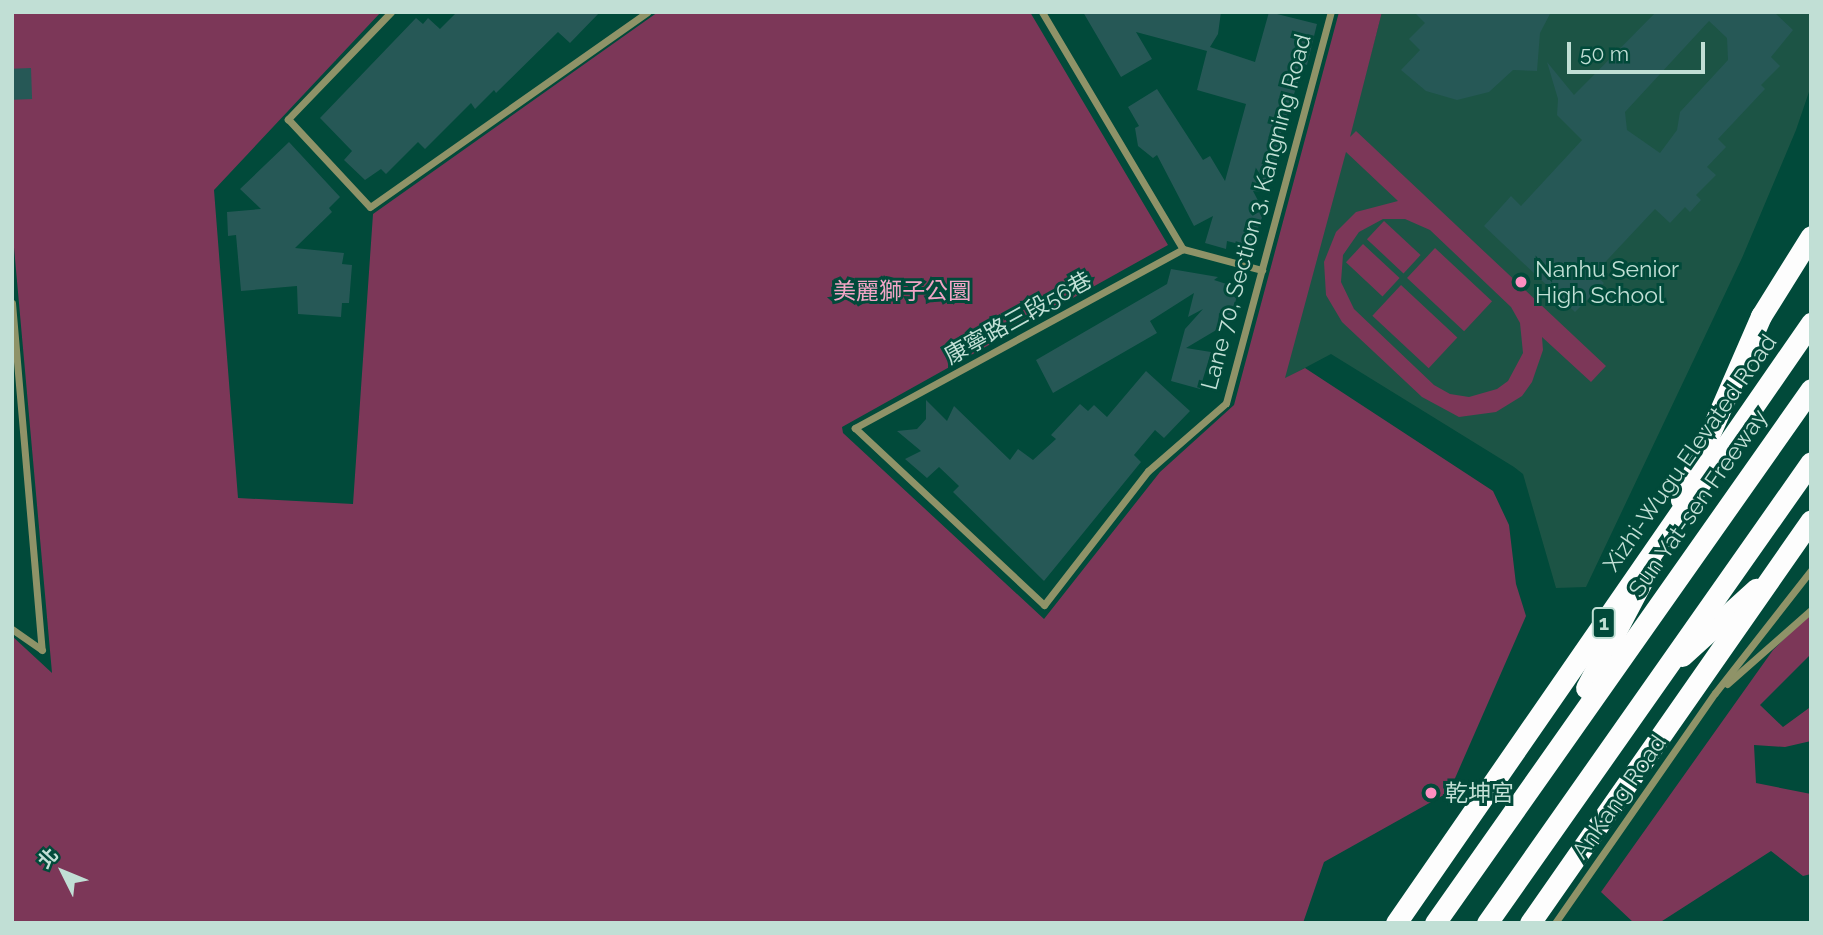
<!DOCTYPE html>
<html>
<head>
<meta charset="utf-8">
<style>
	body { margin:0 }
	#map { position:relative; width:1823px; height:935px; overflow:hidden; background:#014a3a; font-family:Raleway,"Noto Sans TC",sans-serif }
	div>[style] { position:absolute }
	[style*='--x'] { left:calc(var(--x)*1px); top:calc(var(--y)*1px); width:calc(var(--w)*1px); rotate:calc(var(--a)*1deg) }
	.built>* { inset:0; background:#1c5445 }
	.green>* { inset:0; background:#7c3758; transform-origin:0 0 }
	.building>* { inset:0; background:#265856; transform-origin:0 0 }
	.street>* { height:7px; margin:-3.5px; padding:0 3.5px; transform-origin:3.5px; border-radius:3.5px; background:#8f9368 }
	.highway>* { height:21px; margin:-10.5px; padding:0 10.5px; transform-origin:10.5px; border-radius:10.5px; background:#fdfdfd }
	.highway-bridge>* { height:21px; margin:-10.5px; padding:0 10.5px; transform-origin:10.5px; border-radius:10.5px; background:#fdfdfd }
	.dots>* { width:19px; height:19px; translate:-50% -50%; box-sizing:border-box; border:4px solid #014a3a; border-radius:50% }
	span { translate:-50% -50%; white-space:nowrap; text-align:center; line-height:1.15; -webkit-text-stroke:6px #014a3a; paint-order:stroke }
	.shield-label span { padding:2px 5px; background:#014a3a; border:2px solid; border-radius:5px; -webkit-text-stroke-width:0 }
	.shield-label { font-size:21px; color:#c1dfd5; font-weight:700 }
	.street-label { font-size:23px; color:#c1dfd5 }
	.poi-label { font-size:23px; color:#c1dfd5 }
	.left { translate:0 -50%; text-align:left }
	.park-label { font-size:23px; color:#f1a5c6 }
	.frame { position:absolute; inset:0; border:14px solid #c1dfd5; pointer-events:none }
	.north { position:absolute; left:28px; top:837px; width:70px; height:70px; -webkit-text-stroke:5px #014a3a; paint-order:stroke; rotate:313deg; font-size:19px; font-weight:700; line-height:28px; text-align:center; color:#c1dfd5 }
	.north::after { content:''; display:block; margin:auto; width:24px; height:32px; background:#c1dfd5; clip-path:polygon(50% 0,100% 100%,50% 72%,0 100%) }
	.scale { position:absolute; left:1567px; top:42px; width:138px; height:32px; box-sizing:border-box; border:4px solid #c1dfd5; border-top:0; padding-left:9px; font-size:21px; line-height:24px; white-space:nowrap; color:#c1dfd5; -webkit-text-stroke:5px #014a3a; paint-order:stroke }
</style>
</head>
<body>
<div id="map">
	<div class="built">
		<div style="clip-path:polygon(1382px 12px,1811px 12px,1811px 86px,1796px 130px,1742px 258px,1586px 587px,1556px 588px,1523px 474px,1514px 467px,1331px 354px,1284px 379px)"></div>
	</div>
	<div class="green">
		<div style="clip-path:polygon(evenodd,12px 12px,381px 12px,214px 190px,238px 498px,353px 504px,373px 214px,658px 12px,1030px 12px,1168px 245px,842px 427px,843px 433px,1044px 619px,1160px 472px,1234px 405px,1339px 12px,1382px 12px,1350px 137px,1356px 131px,1606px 366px,1591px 382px,1542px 337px,1543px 350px,1532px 382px,1522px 396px,1496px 412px,1459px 417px,1422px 397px,1342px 322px,1326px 295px,1324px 262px,1336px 232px,1356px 212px,1398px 201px,1346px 152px,1285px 378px,1305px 368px,1493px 491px,1509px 525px,1516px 584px,1526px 616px,1449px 792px,1324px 862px,1303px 923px,12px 923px,12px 636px,52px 673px,12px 225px,12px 12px,1383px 219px,1405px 219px,1430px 230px,1511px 307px,1520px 323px,1523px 353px,1508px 381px,1497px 389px,1469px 397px,1450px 394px,1434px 385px,1354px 309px,1341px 282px,1343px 255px,1359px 232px,1383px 219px)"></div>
		<div style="left:1384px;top:221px;width:50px;height:25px;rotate:43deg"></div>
		<div style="left:1363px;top:244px;width:50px;height:25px;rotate:43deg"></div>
		<div style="left:1435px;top:248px;width:78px;height:41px;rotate:43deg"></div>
		<div style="left:1401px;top:285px;width:77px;height:42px;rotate:43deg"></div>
		<div style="clip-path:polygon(1811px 612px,1811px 654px,1760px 705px,1783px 727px,1809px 708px,1811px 741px,1785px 747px,1754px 745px,1756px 783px,1811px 794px,1811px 874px,1803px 876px,1771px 851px,1659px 923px,1634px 923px,1601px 892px,1773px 650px)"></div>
	</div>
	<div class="building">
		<div style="clip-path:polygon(457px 12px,600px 12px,570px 43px,558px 32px,496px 93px,494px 90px,475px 109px,471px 103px,425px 149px,418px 142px,386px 174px,381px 169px,365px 180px,344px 160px,352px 151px,320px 118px,416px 18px,423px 24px,428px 18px,440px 29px)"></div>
		<div style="clip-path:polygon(1083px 12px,1221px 12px,1218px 34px,1210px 47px,1255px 62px,1269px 12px,1317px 24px,1307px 65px,1304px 64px,1280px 136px,1276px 166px,1265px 192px,1253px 191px,1264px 212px,1251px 247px,1227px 241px,1226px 249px,1205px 243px,1213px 216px,1194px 226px,1157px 155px,1153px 158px,1138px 146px,1135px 128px,1139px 126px,1128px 107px,1157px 89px,1203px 160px,1210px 156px,1225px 181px,1246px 104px,1197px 90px,1207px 51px,1136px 32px,1152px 59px,1121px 77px)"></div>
		<div style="clip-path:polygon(1414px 12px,1551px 12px,1540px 33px,1537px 71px,1513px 70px,1489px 92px,1457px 100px,1426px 91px,1401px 70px,1420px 50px,1409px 39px,1425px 23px)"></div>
		<div style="clip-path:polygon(evenodd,1656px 12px,1774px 12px,1793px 30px,1771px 57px,1780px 66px,1761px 85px,1765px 89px,1718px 139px,1726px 147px,1707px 167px,1716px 175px,1696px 195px,1701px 200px,1690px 212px,1685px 207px,1670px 223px,1655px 209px,1594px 274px,1604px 283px,1575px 312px,1484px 226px,1511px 196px,1521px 206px,1582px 140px,1557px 115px,1558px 99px,1547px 62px,1574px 95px,1656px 12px,1709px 21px,1727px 38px,1728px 60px,1680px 112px,1677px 130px,1660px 153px,1627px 130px,1625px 112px,1709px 21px)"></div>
		<div style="left:31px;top:68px;width:31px;height:19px;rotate:88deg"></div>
		<div style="clip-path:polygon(289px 142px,340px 197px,329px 208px,332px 212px,295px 248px,344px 253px,342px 264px,352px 265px,349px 303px,342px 303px,341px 317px,298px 314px,297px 286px,241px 291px,236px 235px,228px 236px,227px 212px,261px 209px,240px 189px)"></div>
		<div style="clip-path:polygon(1171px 269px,1218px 277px,1214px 280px,1239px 288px,1231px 318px,1219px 313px,1218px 329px,1186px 348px,1211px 352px,1200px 389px,1171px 381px,1185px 329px,1203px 309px,1188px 317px,1194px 293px,1150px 321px,1157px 333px,1053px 393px,1036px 360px,1167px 284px)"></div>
		<div style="clip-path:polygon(1146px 371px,1190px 411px,1164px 438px,1155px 430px,1134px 455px,1141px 462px,1044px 581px,953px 492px,959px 486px,939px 467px,927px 478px,905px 459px,921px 451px,897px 431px,917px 429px,926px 419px,926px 400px,947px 421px,954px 406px,1010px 460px,1018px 449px,1033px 460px,1056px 439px,1051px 435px,1080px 404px,1088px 411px,1094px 405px,1107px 417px)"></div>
	</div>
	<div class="street">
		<div style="--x:391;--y:12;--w:149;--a:133.9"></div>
		<div style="--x:288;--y:119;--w:120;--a:47"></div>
		<div style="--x:370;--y:207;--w:339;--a:-35.1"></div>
		<div style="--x:1042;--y:12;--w:276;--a:59.3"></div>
		<div style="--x:1183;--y:249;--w:374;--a:151.4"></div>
		<div style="--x:855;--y:428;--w:259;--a:43.1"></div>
		<div style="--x:1044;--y:605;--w:170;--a:-52.2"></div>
		<div style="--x:1148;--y:471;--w:103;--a:-41.1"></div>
		<div style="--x:1226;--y:403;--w:405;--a:-75"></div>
		<div style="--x:1183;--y:249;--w:82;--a:14.9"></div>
		<div style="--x:12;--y:303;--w:348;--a:85.1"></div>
		<div style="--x:42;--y:650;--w:37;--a:-145"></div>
		<div style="--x:1727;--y:684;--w:112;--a:-41.4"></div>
		<div style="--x:1555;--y:923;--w:280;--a:-55.2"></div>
		<div style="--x:1715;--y:693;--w:156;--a:-52"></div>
	</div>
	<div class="highway">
		<div style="--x:1681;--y:500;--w:201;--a:-66.5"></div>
		<div style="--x:1761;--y:316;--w:94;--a:-58"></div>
		<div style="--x:1682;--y:656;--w:100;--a:-42.2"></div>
		<div style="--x:1586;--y:688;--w:140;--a:-62.3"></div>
		<div style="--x:1435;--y:923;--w:653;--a:-54.85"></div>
		<div style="--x:1487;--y:923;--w:563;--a:-54.9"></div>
	</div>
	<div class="highway-bridge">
		<div style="--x:1396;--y:923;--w:730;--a:-55.33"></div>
		<div style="--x:1530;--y:923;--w:491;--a:-55.1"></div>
	</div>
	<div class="dots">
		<div style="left:1521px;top:282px;background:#fd8fc1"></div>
		<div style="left:1431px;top:793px;background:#fd8fc1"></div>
	</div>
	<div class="shield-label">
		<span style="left:1604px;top:623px">1</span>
	</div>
	<div class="street-label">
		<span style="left:1256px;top:212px;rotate:-75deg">Lane 70, Section 3, Kangning Road</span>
		<span style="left:1018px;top:318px;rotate:-29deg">康寧路三段56巷</span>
		<span style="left:1690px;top:453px;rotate:-55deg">Xizhi-Wugu Elevated Road</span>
		<span style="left:1698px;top:503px;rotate:-55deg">Sun Yat-sen Freeway</span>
		<span style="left:1619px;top:797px;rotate:-55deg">AnKang Road</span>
	</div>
	<div class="poi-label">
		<span class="left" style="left:1535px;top:282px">Nanhu Senior<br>High School</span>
		<span class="left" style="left:1445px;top:793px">乾坤宮</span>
	</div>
	<div class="park-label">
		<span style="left:902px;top:291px">美麗獅子公圜</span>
	</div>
	<div class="frame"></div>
	<div class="north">北</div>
	<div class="scale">50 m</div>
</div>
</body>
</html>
